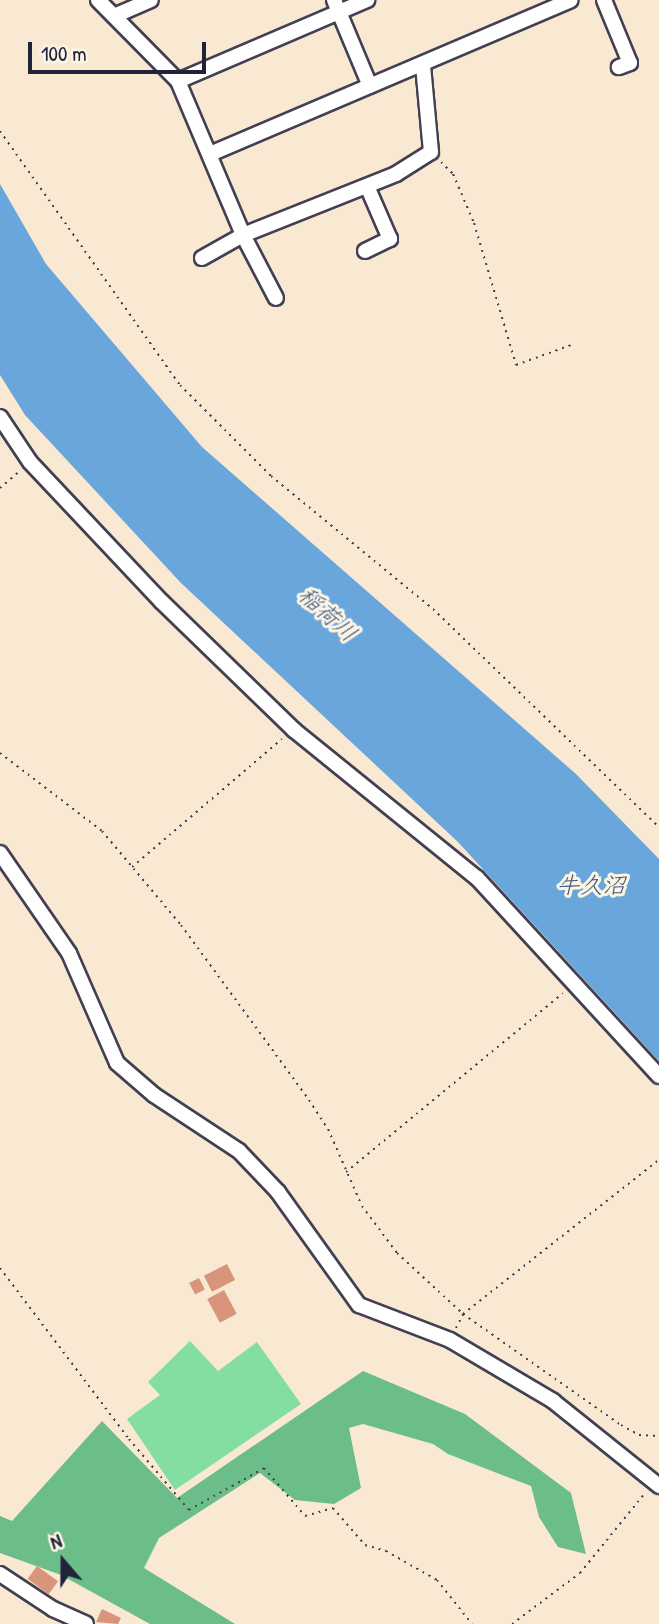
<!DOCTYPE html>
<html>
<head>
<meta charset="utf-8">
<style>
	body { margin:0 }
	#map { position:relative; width:659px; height:1624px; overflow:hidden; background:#f9e9d3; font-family:"Patrick Hand","Klee One",sans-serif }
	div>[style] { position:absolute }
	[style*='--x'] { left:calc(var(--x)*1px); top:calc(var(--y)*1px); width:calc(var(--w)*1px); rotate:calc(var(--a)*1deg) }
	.green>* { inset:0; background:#84dea4 }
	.forest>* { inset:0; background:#6bbd8a }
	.water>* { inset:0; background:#69a6db }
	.building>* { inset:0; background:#d8957b; transform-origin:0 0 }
	.path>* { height:2px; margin-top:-1px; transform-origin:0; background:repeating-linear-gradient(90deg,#424052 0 2px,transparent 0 7px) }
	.roads { filter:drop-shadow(2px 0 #424052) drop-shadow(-2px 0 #424052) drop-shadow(0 2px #424052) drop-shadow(0 -2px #424052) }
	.minor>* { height:14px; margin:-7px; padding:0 7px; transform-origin:7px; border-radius:7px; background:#fff }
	span { translate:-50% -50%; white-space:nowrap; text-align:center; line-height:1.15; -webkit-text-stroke:6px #fcf5e5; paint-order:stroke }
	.water-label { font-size:23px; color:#3e577b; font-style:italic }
	.north { position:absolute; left:28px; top:1526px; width:70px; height:70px; -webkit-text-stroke:5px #fcf5e5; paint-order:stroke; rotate:340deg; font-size:19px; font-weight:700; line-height:28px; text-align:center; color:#22223b }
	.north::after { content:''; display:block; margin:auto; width:24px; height:32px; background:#22223b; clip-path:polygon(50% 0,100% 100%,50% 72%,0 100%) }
	.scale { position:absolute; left:28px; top:42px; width:178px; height:32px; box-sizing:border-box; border:4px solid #22223b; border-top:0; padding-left:9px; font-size:21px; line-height:24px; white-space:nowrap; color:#22223b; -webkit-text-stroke:5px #fcf5e5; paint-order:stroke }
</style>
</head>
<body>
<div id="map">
	<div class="green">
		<div style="clip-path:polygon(190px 1341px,218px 1371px,257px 1342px,301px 1404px,175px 1490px,127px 1419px,160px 1395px,148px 1382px)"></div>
	</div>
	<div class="forest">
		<div style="clip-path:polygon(363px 1371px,465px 1414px,571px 1493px,586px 1554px,558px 1547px,539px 1517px,531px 1486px,448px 1454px,433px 1444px,363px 1424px,349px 1428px,361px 1488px,334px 1504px,295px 1500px,260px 1473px,159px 1538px,144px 1568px,235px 1624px,150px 1624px,61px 1575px,0 1553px,0 1516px,12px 1521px,102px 1421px,177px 1498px)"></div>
	</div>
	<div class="water">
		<div style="clip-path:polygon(0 184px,46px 264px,202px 447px,576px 774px,659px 859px,659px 1061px,458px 842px,181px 583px,25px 415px,0 375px)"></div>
	</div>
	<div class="building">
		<div style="left:227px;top:1264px;width:18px;height:26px;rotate:63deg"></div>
		<div style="left:199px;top:1278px;width:13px;height:11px;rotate:63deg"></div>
		<div style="left:224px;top:1290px;width:27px;height:19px;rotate:62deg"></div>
		<div style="left:37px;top:1566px;width:26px;height:16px;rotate:36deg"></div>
		<div style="clip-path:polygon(102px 1609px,121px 1618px,118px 1624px,96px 1622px)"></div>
	</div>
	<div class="path">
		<div style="--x:0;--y:131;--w:311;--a:54.7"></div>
		<div style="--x:180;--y:385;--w:129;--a:45"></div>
		<div style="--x:271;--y:476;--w:210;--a:39.4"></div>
		<div style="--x:433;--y:609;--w:314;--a:44"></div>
		<div style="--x:441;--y:162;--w:17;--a:45"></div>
		<div style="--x:453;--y:174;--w:53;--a:66.8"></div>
		<div style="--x:474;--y:223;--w:148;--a:73.5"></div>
		<div style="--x:516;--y:365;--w:59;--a:-20"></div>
		<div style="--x:0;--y:488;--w:28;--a:-41"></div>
		<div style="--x:0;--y:753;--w:128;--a:37.4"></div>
		<div style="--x:102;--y:831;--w:123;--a:50"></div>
		<div style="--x:181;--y:925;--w:217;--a:53.8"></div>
		<div style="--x:309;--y:1100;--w:35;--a:57"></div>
		<div style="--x:328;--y:1129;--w:84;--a:66.2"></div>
		<div style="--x:362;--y:1206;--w:59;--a:53.3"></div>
		<div style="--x:397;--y:1253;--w:90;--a:42.7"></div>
		<div style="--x:463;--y:1314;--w:193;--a:35.1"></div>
		<div style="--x:621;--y:1425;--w:21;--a:29"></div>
		<div style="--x:639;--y:1435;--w:20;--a:3"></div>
		<div style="--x:132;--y:867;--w:197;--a:-40.5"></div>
		<div style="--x:346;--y:1172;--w:281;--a:-39.5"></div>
		<div style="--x:0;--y:1268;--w:214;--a:53"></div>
		<div style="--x:129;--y:1439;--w:93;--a:49.8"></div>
		<div style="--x:189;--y:1510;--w:86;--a:-29.2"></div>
		<div style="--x:264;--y:1468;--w:63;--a:49.5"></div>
		<div style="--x:305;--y:1516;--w:29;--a:-16"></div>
		<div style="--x:333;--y:1508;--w:49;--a:49.1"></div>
		<div style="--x:365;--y:1545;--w:22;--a:16"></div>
		<div style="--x:386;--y:1551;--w:59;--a:29.6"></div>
		<div style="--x:437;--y:1580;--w:56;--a:51.5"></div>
		<div style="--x:456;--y:1328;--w:16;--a:-63"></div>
		<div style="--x:463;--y:1314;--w:249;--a:-38.2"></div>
		<div style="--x:512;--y:1624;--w:85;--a:-36.9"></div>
		<div style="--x:580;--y:1573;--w:103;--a:-50.9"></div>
	</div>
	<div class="roads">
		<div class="minor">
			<div style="--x:98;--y:0;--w:114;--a:45.4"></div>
			<div style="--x:178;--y:81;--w:167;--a:67.1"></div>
			<div style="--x:243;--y:235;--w:71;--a:62.4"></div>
			<div style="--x:334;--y:0;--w:93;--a:67.3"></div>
			<div style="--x:604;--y:0;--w:68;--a:67.6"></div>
			<div style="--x:630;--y:63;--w:12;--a:160"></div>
			<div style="--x:114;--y:16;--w:40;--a:-23.4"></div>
			<div style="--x:178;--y:81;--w:206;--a:-23.2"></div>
			<div style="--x:210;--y:154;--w:392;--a:-23.1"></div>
			<div style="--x:365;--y:251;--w:28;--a:-26"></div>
			<div style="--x:390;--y:239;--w:58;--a:-113.5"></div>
			<div style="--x:202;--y:258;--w:47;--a:-29.3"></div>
			<div style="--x:243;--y:235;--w:165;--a:-21.7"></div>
			<div style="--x:396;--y:174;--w:41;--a:-32.2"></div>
			<div style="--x:431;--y:152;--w:87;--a:-95.3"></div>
			<div style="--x:0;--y:417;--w:54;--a:56.3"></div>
			<div style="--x:30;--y:462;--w:192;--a:46.7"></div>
			<div style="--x:162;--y:602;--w:184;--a:44.1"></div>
			<div style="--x:294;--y:730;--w:235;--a:39"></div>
			<div style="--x:477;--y:878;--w:269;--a:47.4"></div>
			<div style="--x:0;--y:853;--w:121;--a:55.4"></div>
			<div style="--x:69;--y:953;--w:120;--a:66.4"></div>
			<div style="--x:117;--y:1063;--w:49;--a:40.9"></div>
			<div style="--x:154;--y:1095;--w:102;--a:33.4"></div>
			<div style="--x:239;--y:1151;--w:57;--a:46.4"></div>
			<div style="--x:278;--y:1192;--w:139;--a:54.4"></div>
			<div style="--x:359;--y:1305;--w:97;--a:21"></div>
			<div style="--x:450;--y:1340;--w:120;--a:30.6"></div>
			<div style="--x:553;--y:1401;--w:136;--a:38.7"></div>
			<div style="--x:0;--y:1574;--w:64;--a:33.4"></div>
			<div style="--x:53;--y:1609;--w:36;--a:24"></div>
		</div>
	</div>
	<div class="water-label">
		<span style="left:328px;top:614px;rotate:42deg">稲荷川</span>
		<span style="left:591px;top:885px">牛久沼</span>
	</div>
	<div class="north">N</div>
	<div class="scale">100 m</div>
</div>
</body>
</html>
